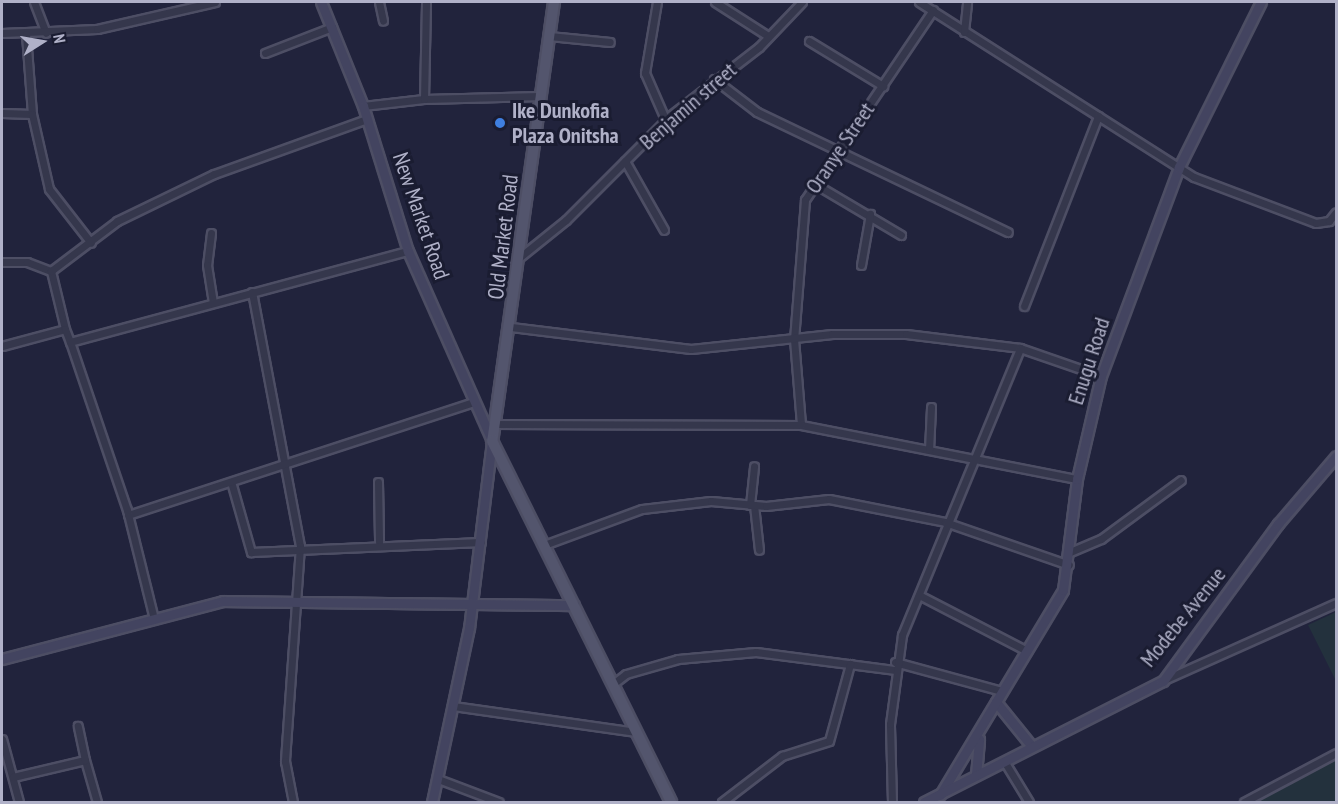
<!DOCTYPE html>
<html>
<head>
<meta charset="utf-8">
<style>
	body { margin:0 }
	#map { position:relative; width:1338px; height:804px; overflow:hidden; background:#21233c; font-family:"PT Sans Narrow",sans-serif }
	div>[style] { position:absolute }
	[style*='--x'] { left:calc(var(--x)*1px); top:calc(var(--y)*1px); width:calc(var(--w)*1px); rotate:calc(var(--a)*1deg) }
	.green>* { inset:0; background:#23313d }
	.roads { filter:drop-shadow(2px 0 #4d4e64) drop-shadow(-2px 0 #4d4e64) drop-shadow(0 2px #4d4e64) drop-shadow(0 -2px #4d4e64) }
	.street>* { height:7px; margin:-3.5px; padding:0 3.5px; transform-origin:3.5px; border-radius:3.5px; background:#35374c }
	.secondary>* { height:9px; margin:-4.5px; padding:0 4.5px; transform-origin:4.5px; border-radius:4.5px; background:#434460 }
	.primary>* { height:10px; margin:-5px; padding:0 5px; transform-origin:5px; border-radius:5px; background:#53556d }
	.dots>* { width:16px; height:16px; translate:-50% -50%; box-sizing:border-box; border:3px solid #1a1c31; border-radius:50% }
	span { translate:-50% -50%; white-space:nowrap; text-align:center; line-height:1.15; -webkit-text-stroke:6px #1a1c31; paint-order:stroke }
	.street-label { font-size:22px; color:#b0b1c8 }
	.poi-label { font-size:22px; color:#b0b1c8; font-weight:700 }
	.left { translate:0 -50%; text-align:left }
	.frame { position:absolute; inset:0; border:3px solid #b0b1c8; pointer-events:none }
	.north { position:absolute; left:12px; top:12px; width:60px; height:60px; -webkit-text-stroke:4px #1a1c31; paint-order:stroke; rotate:79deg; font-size:16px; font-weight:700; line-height:24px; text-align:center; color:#b0b1c8 }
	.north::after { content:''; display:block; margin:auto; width:21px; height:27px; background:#b0b1c8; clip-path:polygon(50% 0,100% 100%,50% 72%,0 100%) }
</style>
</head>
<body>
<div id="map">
	<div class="green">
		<div style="clip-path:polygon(1336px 612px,1336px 681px,1308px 625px)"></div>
		<div style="clip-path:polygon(1336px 760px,1336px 802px,1256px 802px)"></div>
	</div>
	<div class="roads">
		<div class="street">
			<div style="--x:34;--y:2;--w:33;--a:69"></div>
			<div style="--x:379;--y:2;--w:19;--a:78"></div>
			<div style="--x:657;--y:2;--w:72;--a:99.6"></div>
			<div style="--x:645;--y:73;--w:52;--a:66.4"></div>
			<div style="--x:715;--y:2;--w:63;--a:32.7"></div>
			<div style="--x:919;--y:2;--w:326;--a:32.5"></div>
			<div style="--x:1194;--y:177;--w:130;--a:20.7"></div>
			<div style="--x:1316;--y:223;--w:13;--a:-9"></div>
			<div style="--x:1329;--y:221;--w:11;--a:-52"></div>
			<div style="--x:933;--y:10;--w:229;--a:124"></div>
			<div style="--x:805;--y:200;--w:139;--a:94.5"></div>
			<div style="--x:794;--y:339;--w:86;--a:85.3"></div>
			<div style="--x:801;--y:425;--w:281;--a:11.1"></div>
			<div style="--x:964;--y:32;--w:30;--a:-84"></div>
			<div style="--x:2;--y:33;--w:95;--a:-2.4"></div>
			<div style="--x:97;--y:29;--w:121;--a:-12.9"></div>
			<div style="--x:549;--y:36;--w:61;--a:5.6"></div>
			<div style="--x:809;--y:41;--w:87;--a:31.3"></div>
			<div style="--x:265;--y:53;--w:72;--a:-21.2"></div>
			<div style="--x:714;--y:79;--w:54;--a:37.5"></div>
			<div style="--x:757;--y:112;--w:278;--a:25.6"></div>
			<div style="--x:424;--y:99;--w:117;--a:-1.5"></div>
			<div style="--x:363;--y:106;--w:61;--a:-6.5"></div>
			<div style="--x:424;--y:99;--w:97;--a:-88.8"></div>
			<div style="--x:2;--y:113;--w:30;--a:2"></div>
			<div style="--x:32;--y:114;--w:80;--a:-94.3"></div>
			<div style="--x:32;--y:114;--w:77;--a:77.2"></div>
			<div style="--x:49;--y:189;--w:68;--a:52.1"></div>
			<div style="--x:625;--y:161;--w:79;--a:60.5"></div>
			<div style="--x:815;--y:184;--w:100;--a:30.7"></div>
			<div style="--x:211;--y:233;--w:32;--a:97"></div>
			<div style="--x:207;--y:265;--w:38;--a:81"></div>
			<div style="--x:520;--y:257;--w:59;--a:-38.8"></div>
			<div style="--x:566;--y:220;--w:148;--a:-45"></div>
			<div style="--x:671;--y:115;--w:111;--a:-37.7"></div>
			<div style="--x:759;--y:47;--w:62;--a:-46.3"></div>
			<div style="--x:2;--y:262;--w:25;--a:0"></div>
			<div style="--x:27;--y:262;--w:26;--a:21"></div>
			<div style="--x:861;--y:265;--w:52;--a:-80"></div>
			<div style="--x:252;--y:292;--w:258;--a:79.3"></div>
			<div style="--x:300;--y:546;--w:216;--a:94"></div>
			<div style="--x:285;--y:761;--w:42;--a:79"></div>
			<div style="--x:1024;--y:306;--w:204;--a:-68.7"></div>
			<div style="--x:511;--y:327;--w:181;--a:7"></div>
			<div style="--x:691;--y:349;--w:142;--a:-6.1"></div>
			<div style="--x:832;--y:334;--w:74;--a:0"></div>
			<div style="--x:906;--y:334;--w:115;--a:7"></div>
			<div style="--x:1020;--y:348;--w:86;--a:19.1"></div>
			<div style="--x:65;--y:329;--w:60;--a:-103.6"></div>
			<div style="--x:51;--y:271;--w:83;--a:-37.1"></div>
			<div style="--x:117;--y:221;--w:108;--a:-25.9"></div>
			<div style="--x:214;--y:174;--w:163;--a:-19.8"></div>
			<div style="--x:2;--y:346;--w:65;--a:-15.1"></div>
			<div style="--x:65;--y:329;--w:14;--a:69"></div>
			<div style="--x:496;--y:424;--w:305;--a:0.2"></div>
			<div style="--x:929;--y:450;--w:43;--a:-87.3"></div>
			<div style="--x:378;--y:482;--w:60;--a:89"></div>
			<div style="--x:232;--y:485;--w:70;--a:74.2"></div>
			<div style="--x:251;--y:552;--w:230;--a:-2.5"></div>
			<div style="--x:750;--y:505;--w:39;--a:-84"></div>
			<div style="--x:754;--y:505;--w:45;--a:83.7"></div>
			<div style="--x:128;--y:515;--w:364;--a:-18.1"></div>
			<div style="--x:544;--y:545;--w:104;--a:-20.2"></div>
			<div style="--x:642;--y:509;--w:69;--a:-6.6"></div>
			<div style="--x:711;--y:501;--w:55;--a:5.2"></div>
			<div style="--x:766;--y:506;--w:63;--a:-6.3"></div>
			<div style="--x:829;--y:499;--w:118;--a:11.2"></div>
			<div style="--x:945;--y:522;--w:131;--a:19.1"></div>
			<div style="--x:1070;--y:552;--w:34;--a:-23"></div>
			<div style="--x:1101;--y:539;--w:99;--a:-36.4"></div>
			<div style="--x:919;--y:595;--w:122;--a:27.4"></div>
			<div style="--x:153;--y:615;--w:108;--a:-103.9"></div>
			<div style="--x:127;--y:510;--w:177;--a:-108.7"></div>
			<div style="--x:70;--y:342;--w:350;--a:-15.1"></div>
			<div style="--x:895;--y:662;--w:111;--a:15.2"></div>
			<div style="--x:1164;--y:680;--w:188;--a:-24.1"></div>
			<div style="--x:613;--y:684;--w:16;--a:-38"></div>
			<div style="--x:626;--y:674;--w:54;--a:-16.1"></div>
			<div style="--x:678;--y:659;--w:78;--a:-5.1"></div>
			<div style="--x:756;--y:652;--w:139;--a:7.4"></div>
			<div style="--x:453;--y:706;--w:185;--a:8.1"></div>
			<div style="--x:2;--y:739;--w:65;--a:74.9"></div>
			<div style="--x:85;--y:760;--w:44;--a:74.1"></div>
			<div style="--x:1004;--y:761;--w:48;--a:58.6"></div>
			<div style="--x:13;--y:777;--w:74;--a:-13.3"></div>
			<div style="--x:85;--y:760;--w:35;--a:-102"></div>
			<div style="--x:438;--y:779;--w:65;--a:20.7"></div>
			<div style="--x:722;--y:802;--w:76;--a:-37.5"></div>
			<div style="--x:782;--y:756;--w:49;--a:-17.7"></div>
			<div style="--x:829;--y:741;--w:80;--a:-74.7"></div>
			<div style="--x:892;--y:802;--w:78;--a:-91.5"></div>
			<div style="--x:890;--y:724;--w:90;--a:-82.3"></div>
			<div style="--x:902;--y:635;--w:310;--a:-67.6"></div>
			<div style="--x:1244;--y:802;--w:104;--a:-28"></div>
		</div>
		<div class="secondary">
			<div style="--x:321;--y:2;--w:112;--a:68"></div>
			<div style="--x:363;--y:106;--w:152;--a:72.8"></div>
			<div style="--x:408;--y:251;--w:208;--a:66.1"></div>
			<div style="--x:492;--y:441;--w:188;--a:97"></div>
			<div style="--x:469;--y:628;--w:178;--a:102"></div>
			<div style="--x:2;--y:659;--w:228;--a:-14.7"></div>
			<div style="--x:223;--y:601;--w:351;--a:0.7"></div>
			<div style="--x:996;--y:702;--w:54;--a:51"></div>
			<div style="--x:976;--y:775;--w:36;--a:-85"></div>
			<div style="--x:940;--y:795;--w:239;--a:-59"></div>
			<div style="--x:1063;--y:590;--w:112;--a:-82.8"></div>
			<div style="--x:1077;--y:479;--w:106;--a:-76.9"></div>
			<div style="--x:1101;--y:376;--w:223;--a:-69.5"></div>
			<div style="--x:1179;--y:167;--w:184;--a:-63.6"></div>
			<div style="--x:924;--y:802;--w:268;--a:-26.9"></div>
			<div style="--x:1163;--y:681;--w:195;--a:-53.8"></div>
			<div style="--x:1278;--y:524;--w:89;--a:-49.5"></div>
		</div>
		<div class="primary">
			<div style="--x:554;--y:2;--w:443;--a:98"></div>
			<div style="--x:492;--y:441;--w:403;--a:63.6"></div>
		</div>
	</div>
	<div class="dots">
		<div style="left:500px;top:123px;background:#3f7fe0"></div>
	</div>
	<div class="street-label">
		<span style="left:688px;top:106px;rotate:-41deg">Benjamin street</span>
		<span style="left:840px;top:148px;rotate:-56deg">Oranye Street</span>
		<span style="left:421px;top:216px;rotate:71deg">New Market Road</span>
		<span style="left:503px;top:237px;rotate:-83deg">Old Market Road</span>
		<span style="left:1089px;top:361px;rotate:-72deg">Enugu Road</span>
		<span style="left:1183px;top:617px;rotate:-51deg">Modebe Avenue</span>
	</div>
	<div class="poi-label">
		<span class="left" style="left:512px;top:123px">Ike Dunkofia<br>Plaza Onitsha</span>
	</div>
	<div class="frame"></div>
	<div class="north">N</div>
</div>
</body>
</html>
